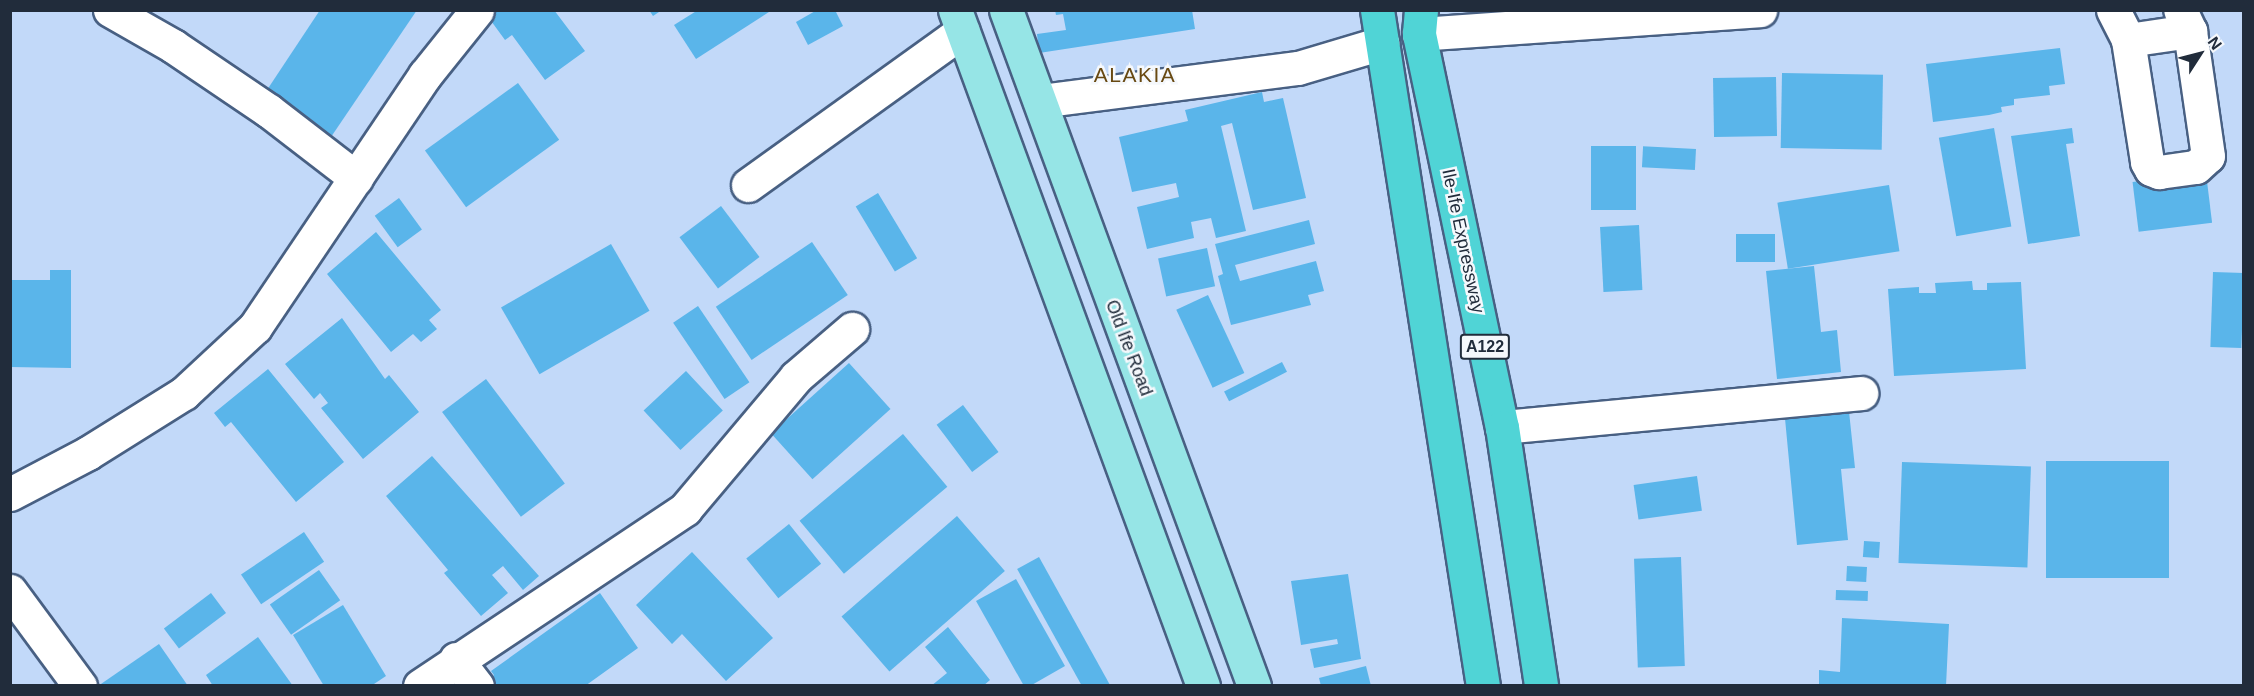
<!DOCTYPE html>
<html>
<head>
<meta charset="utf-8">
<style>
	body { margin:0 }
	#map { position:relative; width:2254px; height:696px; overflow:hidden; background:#c2d9f9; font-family:Arial,sans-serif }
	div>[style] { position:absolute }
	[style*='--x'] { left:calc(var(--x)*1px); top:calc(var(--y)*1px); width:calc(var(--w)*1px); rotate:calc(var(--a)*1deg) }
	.building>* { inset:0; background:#5ab5ea; transform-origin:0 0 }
	.roads { filter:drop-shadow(2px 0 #486083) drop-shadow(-2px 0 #486083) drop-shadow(0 2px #486083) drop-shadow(0 -2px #486083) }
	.minor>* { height:33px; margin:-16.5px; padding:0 16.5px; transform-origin:16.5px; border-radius:16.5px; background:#fff }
	.major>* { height:33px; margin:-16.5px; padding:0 16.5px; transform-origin:16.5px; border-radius:16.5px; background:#96e5e6 }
	.highway>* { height:33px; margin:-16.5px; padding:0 16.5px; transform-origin:16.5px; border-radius:16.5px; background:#50d4d6 }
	span { translate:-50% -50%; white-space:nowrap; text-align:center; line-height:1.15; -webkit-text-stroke:5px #f5f8fc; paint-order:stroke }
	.shield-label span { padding:2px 4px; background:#f5f8fc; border:2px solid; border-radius:4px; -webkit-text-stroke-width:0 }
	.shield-label { font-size:16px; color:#212c3b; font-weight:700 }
	.street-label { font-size:18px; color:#212c3b }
	.quarter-label { font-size:21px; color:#684912; letter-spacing:1.5px }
	.frame { position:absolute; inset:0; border:12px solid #212c3b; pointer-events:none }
	.north { position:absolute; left:2170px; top:24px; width:60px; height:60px; -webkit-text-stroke:4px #f5f8fc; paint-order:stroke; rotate:54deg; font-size:16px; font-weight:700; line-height:24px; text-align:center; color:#212c3b }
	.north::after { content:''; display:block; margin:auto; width:21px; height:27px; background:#212c3b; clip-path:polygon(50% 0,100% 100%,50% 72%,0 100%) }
</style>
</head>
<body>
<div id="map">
	<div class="building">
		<div style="clip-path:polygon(320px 10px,417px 10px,331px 137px,265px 93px)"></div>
		<div style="clip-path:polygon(491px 10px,554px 10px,585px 51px,545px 80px,512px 35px,505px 40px,486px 14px)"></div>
		<div style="clip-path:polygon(649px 10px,662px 10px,653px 16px)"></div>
		<div style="clip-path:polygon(698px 10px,772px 10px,696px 59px,674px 25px)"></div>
		<div style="clip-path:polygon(817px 10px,835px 10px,843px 26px,808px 45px,796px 22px)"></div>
		<div style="clip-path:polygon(1055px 10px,1192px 10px,1195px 29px,1039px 53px,1037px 34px,1066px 30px,1063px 14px,1056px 15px)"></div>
		<div style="clip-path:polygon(2060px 48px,2065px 84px,2049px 86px,2050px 95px,2014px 99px,2014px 105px,2001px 107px,2002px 112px,1989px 115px,1933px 122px,1926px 64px)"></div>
		<div style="left:1782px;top:73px;width:101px;height:75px;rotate:1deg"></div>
		<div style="left:1776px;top:77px;width:59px;height:63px;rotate:89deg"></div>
		<div style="left:518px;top:83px;width:70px;height:115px;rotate:54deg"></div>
		<div style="clip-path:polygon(1262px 92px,1264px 102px,1283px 98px,1306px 198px,1253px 210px,1232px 123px,1221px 126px,1246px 231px,1216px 238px,1211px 218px,1191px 222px,1194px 238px,1147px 249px,1137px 207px,1179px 197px,1176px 183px,1132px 192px,1119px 137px,1188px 121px,1185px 110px)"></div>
		<div style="left:1994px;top:128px;width:100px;height:56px;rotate:80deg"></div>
		<div style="clip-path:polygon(2072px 128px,2074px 143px,2066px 144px,2080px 236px,2028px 244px,2011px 136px)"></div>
		<div style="left:1591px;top:146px;width:45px;height:64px"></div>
		<div style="left:1696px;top:149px;width:21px;height:53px;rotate:93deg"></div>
		<div style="left:2206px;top:173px;width:50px;height:74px;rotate:83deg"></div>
		<div style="left:1889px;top:185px;width:67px;height:113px;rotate:81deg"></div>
		<div style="left:878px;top:193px;width:76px;height:26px;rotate:59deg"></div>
		<div style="left:399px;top:198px;width:39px;height:30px;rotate:54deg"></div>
		<div style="left:721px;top:206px;width:64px;height:52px;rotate:53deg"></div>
		<div style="clip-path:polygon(1309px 220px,1315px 244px,1235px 265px,1240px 281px,1316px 261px,1324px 291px,1308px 295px,1311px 305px,1231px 325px,1218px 276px,1223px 274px,1215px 244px)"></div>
		<div style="left:1639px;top:225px;width:65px;height:39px;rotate:87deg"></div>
		<div style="clip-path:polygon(376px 232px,441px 310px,429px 320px,437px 329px,421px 342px,413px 334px,391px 352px,327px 274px)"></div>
		<div style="left:1736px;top:234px;width:39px;height:28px"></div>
		<div style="left:812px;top:242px;width:64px;height:116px;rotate:56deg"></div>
		<div style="left:611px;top:244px;width:77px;height:127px;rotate:60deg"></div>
		<div style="left:1207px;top:248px;width:39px;height:50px;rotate:78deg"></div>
		<div style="clip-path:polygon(1814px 266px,1821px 332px,1837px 330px,1841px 372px,1777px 379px,1766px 271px)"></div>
		<div style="clip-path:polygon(50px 270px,71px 270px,71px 368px,10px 367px,10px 280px,50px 280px)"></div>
		<div style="left:2213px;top:272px;width:31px;height:75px;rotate:2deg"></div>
		<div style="clip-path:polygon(1972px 281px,1973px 290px,1987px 290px,1987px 283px,2021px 282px,2026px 369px,1894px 376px,1888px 289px,1919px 287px,1919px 293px,1936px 293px,1935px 283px)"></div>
		<div style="left:1208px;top:295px;width:86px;height:35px;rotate:65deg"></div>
		<div style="left:698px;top:306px;width:92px;height:30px;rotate:56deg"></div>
		<div style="clip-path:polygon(342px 318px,385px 379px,389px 375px,419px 412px,363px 459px,321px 408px,328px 403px,320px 393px,314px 399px,285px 364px)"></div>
		<div style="left:1282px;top:362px;width:11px;height:65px;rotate:63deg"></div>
		<div style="left:849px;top:363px;width:62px;height:105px;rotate:48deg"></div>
		<div style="clip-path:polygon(268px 369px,344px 462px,296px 502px,231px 422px,225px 427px,214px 413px)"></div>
		<div style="left:686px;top:371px;width:54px;height:58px;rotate:47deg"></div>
		<div style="left:486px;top:379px;width:131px;height:55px;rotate:53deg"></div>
		<div style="clip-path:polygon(1848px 402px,1855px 468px,1841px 469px,1848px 540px,1797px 545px,1784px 408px)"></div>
		<div style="left:963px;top:405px;width:59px;height:33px;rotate:53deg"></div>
		<div style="left:903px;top:434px;width:69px;height:135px;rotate:50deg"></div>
		<div style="clip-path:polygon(432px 456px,539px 576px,523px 590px,503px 566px,492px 575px,508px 593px,481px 616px,444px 573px,448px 570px,386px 496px)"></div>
		<div style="left:2046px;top:461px;width:123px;height:117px"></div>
		<div style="left:1902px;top:462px;width:129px;height:101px;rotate:2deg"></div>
		<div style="left:1697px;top:476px;width:35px;height:64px;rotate:82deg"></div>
		<div style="left:957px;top:516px;width:73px;height:153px;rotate:49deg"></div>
		<div style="left:789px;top:524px;width:51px;height:55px;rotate:51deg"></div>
		<div style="left:304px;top:532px;width:36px;height:76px;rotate:56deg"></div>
		<div style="left:1864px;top:541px;width:16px;height:16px;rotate:4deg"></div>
		<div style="clip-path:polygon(692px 552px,773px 638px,726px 681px,682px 634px,672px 644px,636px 605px)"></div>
		<div style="left:1039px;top:557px;width:147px;height:25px;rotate:61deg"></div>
		<div style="left:1681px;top:557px;width:109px;height:47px;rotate:88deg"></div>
		<div style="left:1847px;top:566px;width:20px;height:15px;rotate:3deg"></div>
		<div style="left:319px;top:570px;width:37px;height:60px;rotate:55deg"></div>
		<div style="clip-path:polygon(1348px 574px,1361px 659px,1314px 668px,1310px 649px,1338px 644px,1337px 639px,1301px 645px,1291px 581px)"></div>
		<div style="clip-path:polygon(1016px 579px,1065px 666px,1030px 686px,1024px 686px,976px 601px)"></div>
		<div style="left:1836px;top:590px;width:32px;height:10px;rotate:2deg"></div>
		<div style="left:211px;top:593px;width:25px;height:59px;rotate:53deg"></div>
		<div style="clip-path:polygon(600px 593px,638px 648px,585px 686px,483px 686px,494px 675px,491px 671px)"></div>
		<div style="clip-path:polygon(343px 605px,386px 676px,371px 686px,324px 686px,293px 635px)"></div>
		<div style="clip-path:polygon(1842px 618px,1949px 624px,1946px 686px,1819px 686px,1819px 670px,1840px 672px)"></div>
		<div style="clip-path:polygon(948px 627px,990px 680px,983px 686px,931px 686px,947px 673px,925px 647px)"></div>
		<div style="clip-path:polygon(258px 637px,293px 686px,213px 686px,206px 675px)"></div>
		<div style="clip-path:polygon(159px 644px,188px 686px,98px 686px)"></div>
		<div style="clip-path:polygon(1366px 666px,1371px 686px,1321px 686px,1319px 678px)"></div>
	</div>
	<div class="roads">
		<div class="minor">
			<div style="--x:110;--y:10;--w:73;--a:29.7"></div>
			<div style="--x:173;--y:46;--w:116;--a:34.1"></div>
			<div style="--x:269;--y:111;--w:110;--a:37.6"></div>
			<div style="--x:2113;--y:10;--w:34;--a:63"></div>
			<div style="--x:2128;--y:40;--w:123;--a:81.1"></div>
			<div style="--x:2147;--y:162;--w:8;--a:60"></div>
			<div style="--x:2151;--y:169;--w:9;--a:21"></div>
			<div style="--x:2159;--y:172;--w:37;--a:-8"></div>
			<div style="--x:2196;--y:167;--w:16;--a:-43"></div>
			<div style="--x:2208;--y:156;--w:126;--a:-98.2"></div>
			<div style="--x:2190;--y:31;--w:23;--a:-115"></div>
			<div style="--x:1419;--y:34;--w:342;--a:-4"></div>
			<div style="--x:2128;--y:40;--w:63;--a:-8.3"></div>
			<div style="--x:1040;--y:101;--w:260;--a:-7.3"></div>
			<div style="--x:1298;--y:68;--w:88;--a:-16.6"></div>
			<div style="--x:748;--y:185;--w:264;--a:-35.7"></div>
			<div style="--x:1502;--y:427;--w:361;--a:-5.4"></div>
			<div style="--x:10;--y:494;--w:88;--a:-27.7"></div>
			<div style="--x:88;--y:453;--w:113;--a:-32"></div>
			<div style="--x:184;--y:393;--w:97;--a:-42.9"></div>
			<div style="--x:255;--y:327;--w:304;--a:-56"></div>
			<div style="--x:425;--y:75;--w:83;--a:-51.3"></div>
			<div style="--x:10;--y:591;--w:118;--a:53.6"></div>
			<div style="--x:456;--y:659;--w:34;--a:52"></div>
			<div style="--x:420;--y:686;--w:319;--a:-33.7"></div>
			<div style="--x:685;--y:509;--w:172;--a:-49.9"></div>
			<div style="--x:796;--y:377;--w:74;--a:-40.6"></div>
		</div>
		<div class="major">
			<div style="--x:955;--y:10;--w:720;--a:69.85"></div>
			<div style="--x:1006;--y:10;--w:720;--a:69.85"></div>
		</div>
		<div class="highway">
			<div style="--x:1377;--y:10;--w:684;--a:81.09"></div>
			<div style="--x:1421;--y:10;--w:24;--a:95"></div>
			<div style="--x:1419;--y:34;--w:402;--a:78.1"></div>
			<div style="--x:1502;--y:427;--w:262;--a:81.4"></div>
		</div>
	</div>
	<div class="shield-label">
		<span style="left:1485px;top:347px">A122</span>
	</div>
	<div class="street-label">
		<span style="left:1463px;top:241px;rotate:78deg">Ile-Ife Expressway</span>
		<span style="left:1129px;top:348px;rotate:69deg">Old Ife Road</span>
	</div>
	<div class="quarter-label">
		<span style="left:1135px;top:75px">ALAKIA</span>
	</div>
	<div class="frame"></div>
	<div class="north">N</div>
</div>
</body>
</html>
